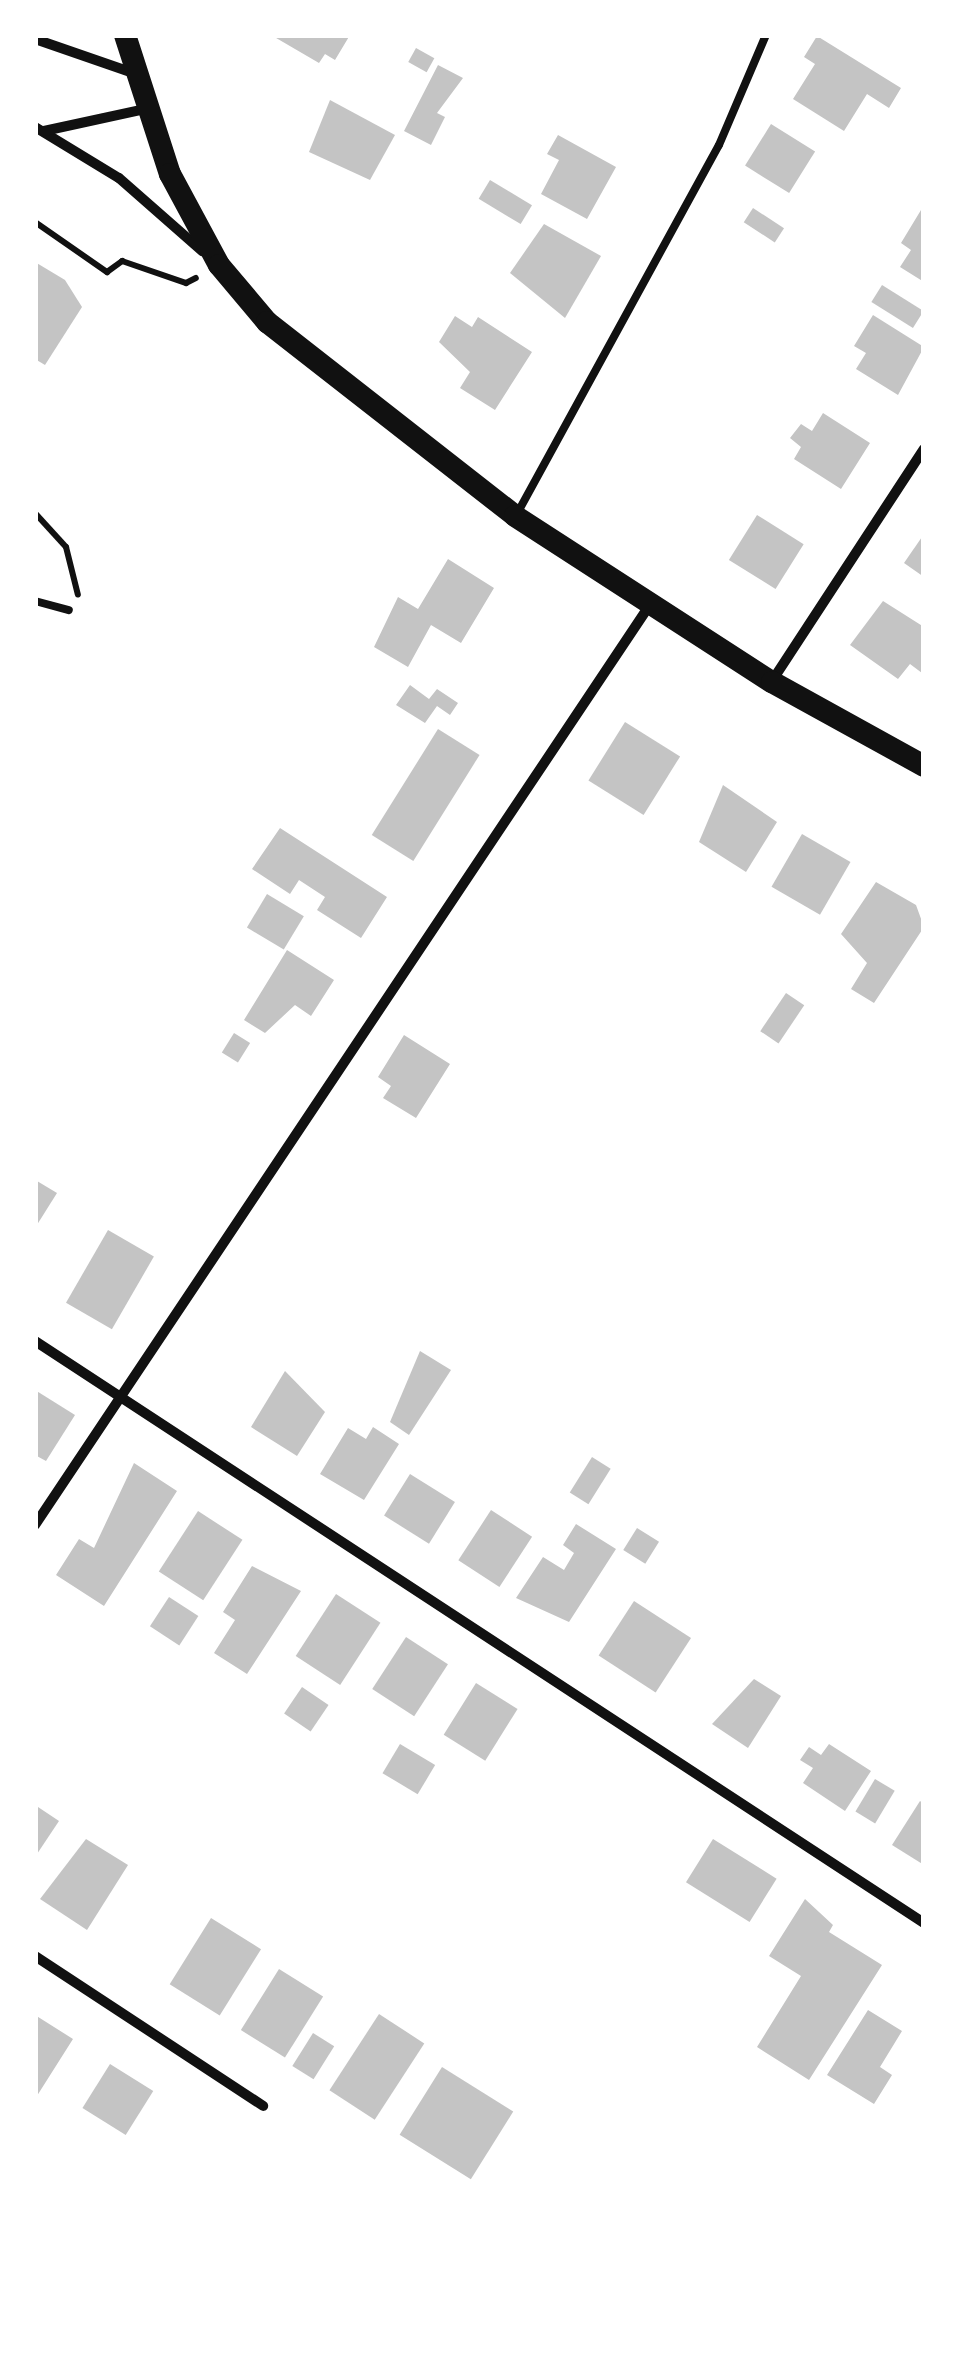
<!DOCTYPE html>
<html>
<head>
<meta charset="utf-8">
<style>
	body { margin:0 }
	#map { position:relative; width:959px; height:2363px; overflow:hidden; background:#fff; font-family:"IBM Plex Sans",sans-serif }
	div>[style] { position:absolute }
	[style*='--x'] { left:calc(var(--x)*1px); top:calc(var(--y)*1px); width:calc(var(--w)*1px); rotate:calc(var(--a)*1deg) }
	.building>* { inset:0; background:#c4c4c4; transform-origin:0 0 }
	.path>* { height:6px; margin:-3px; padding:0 3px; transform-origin:3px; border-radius:3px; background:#111 }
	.service>* { height:8px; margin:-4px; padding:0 4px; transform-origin:4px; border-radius:4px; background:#111 }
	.minor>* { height:10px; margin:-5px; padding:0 5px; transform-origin:5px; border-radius:5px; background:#111 }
	.primary>* { height:22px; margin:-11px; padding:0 11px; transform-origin:11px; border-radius:11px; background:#111 }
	span { translate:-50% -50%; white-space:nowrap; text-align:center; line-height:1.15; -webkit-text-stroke:10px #fff; paint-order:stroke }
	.frame { position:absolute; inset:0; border:38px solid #fff; pointer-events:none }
</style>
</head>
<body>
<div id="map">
	<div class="building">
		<div style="clip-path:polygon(271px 35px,350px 35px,335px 60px,325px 54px,319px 63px)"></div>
		<div style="clip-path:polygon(817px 36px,901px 88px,889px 108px,867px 94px,844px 131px,793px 99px,815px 64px,804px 57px)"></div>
		<div style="left:416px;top:48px;width:21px;height:16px;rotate:29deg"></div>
		<div style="clip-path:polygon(438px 65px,463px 78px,437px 113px,445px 117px,431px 145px,404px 131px)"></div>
		<div style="clip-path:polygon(330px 100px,395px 135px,370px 180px,309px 152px)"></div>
		<div style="left:771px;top:124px;width:52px;height:49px;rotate:32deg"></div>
		<div style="clip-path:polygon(558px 135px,616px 167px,587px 219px,541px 194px,559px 160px,547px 154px)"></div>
		<div style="left:490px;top:180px;width:49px;height:22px;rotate:31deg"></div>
		<div style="left:753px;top:208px;width:37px;height:17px;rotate:33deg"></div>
		<div style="clip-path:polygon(921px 210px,924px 212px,924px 282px,900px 267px,911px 250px,901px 243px)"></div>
		<div style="clip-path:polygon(544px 224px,601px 256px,565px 318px,510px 273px)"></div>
		<div style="clip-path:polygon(35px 262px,65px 280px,82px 307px,45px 365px,35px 359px)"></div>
		<div style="left:882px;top:285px;width:49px;height:20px;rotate:32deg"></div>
		<div style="clip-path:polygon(873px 315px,924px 347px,898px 395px,856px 369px,866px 353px,854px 346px)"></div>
		<div style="clip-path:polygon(455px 316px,472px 327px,478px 317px,532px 352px,495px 410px,460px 388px,470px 372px,439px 342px)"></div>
		<div style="clip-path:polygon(823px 413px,870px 443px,841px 489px,794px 459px,801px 447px,790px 438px,801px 424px,812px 431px)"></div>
		<div style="left:757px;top:515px;width:55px;height:53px;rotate:32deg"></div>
		<div style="clip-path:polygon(924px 534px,924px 577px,904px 563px)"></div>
		<div style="clip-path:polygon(448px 559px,494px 588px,461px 643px,431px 625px,408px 667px,374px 647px,398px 597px,418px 609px)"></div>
		<div style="clip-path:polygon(883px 601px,924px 627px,922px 673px,910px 664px,898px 679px,850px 645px)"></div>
		<div style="clip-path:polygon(410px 685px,429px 699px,437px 689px,458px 703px,450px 715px,437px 706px,425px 723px,396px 705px)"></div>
		<div style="left:625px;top:722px;width:65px;height:69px;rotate:32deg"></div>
		<div style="left:438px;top:729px;width:49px;height:125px;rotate:32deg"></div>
		<div style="clip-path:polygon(723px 785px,777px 822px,746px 872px,699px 842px)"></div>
		<div style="clip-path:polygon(280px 828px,387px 897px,361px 938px,317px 910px,325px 897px,299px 880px,290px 894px,252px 869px)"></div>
		<div style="left:802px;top:834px;width:56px;height:61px;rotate:30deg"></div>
		<div style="clip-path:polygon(876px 882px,916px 905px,924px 927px,874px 1003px,851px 989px,867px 963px,841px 934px)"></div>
		<div style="left:267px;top:894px;width:43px;height:39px;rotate:31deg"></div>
		<div style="clip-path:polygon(287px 950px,334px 980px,311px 1016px,295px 1005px,265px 1033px,244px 1020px)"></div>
		<div style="left:786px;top:993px;width:22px;height:46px;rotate:34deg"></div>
		<div style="left:234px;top:1033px;width:19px;height:23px;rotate:32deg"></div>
		<div style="clip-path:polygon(404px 1035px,450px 1064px,416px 1118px,383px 1098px,391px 1086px,378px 1077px)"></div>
		<div style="clip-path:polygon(37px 1181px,57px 1193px,35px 1228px,35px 1184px)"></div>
		<div style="left:108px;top:1230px;width:53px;height:84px;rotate:30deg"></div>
		<div style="clip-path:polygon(420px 1351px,451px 1370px,409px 1435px,390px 1422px)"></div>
		<div style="clip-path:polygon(285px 1371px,325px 1412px,297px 1456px,251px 1427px)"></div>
		<div style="clip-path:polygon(35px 1390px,75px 1415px,46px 1461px,35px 1455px)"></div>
		<div style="clip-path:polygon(373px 1427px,399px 1444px,364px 1500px,320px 1474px,348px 1428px,366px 1439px)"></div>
		<div style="left:592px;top:1457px;width:22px;height:42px;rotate:32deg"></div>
		<div style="clip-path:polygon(134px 1463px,177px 1491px,104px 1606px,56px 1575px,79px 1539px,94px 1548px)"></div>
		<div style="left:410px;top:1474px;width:53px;height:49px;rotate:32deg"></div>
		<div style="left:491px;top:1510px;width:49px;height:60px;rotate:33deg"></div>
		<div style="left:198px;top:1511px;width:53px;height:72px;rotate:33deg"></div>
		<div style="clip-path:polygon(576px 1524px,616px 1549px,569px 1622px,516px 1598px,543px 1557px,564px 1570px,574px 1553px,563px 1545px)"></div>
		<div style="left:637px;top:1528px;width:26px;height:26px;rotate:32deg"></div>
		<div style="clip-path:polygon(252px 1566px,301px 1591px,247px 1674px,214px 1653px,235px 1620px,223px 1612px)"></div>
		<div style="left:336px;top:1594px;width:53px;height:74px;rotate:33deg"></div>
		<div style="left:169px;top:1597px;width:35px;height:35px;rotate:33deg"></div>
		<div style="left:634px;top:1601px;width:68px;height:65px;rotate:33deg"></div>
		<div style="left:406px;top:1637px;width:50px;height:62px;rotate:33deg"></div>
		<div style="clip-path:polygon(754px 1679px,781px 1696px,748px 1748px,712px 1724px)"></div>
		<div style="left:476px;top:1683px;width:49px;height:61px;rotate:32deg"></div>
		<div style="left:302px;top:1687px;width:32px;height:32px;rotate:34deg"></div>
		<div style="left:400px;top:1744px;width:41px;height:34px;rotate:31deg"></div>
		<div style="clip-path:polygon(829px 1744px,871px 1771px,845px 1811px,803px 1783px,813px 1768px,800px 1760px,809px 1747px,821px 1755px)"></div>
		<div style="left:875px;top:1779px;width:23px;height:38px;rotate:31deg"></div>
		<div style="clip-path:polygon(920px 1801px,924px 1804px,924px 1865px,892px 1845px)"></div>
		<div style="clip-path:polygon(35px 1805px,59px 1821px,35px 1857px)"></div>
		<div style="clip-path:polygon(86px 1839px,128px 1865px,87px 1930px,40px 1899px)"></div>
		<div style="left:713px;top:1839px;width:75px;height:51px;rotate:32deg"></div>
		<div style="clip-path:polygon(805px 1899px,833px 1925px,829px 1932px,882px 1965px,809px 2080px,757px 2047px,801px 1976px,769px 1956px)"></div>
		<div style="left:211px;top:1918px;width:59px;height:78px;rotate:32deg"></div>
		<div style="left:279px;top:1969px;width:52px;height:72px;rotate:32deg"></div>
		<div style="clip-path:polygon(868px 2010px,902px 2031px,880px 2067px,892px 2075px,874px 2104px,827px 2075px)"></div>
		<div style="left:379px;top:2014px;width:54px;height:91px;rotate:33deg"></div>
		<div style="clip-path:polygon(35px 2015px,73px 2039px,35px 2099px,36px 2049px)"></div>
		<div style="left:313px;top:2033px;width:25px;height:39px;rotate:32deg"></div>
		<div style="left:110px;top:2064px;width:51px;height:52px;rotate:32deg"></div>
		<div style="left:442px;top:2067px;width:84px;height:80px;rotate:32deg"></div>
	</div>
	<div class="path">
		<div style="--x:35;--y:222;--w:88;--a:34.8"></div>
		<div style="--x:107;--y:272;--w:19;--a:-36"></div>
		<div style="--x:122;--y:261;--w:68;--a:19"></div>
		<div style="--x:186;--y:283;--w:11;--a:-27"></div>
		<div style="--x:35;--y:513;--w:46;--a:47.6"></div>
		<div style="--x:66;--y:547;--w:49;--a:76"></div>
	</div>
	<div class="service">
		<div style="--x:518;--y:512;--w:418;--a:-61.3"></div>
		<div style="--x:719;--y:145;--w:120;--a:-66.9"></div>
		<div style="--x:35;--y:601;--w:35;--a:15"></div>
	</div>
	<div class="minor">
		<div style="--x:35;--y:39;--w:104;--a:19.1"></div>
		<div style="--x:35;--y:127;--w:98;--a:31.3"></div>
		<div style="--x:119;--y:178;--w:111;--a:41.3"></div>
		<div style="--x:44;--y:131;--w:103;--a:-12.3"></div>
		<div style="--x:772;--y:681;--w:277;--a:-56.8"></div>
		<div style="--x:35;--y:1341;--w:1063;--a:33.21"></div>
		<div style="--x:35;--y:1525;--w:1109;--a:-56.25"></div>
		<div style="--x:35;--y:1956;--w:273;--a:33.3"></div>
	</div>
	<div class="primary">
		<div style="--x:125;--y:35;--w:146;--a:72.1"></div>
		<div style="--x:170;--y:174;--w:103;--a:61.7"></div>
		<div style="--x:219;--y:265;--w:75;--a:49.9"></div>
		<div style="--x:267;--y:322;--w:315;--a:38"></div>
		<div style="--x:515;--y:516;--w:306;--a:32.9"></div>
		<div style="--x:772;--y:682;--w:174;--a:28.9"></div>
	</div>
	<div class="frame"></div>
</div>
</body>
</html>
